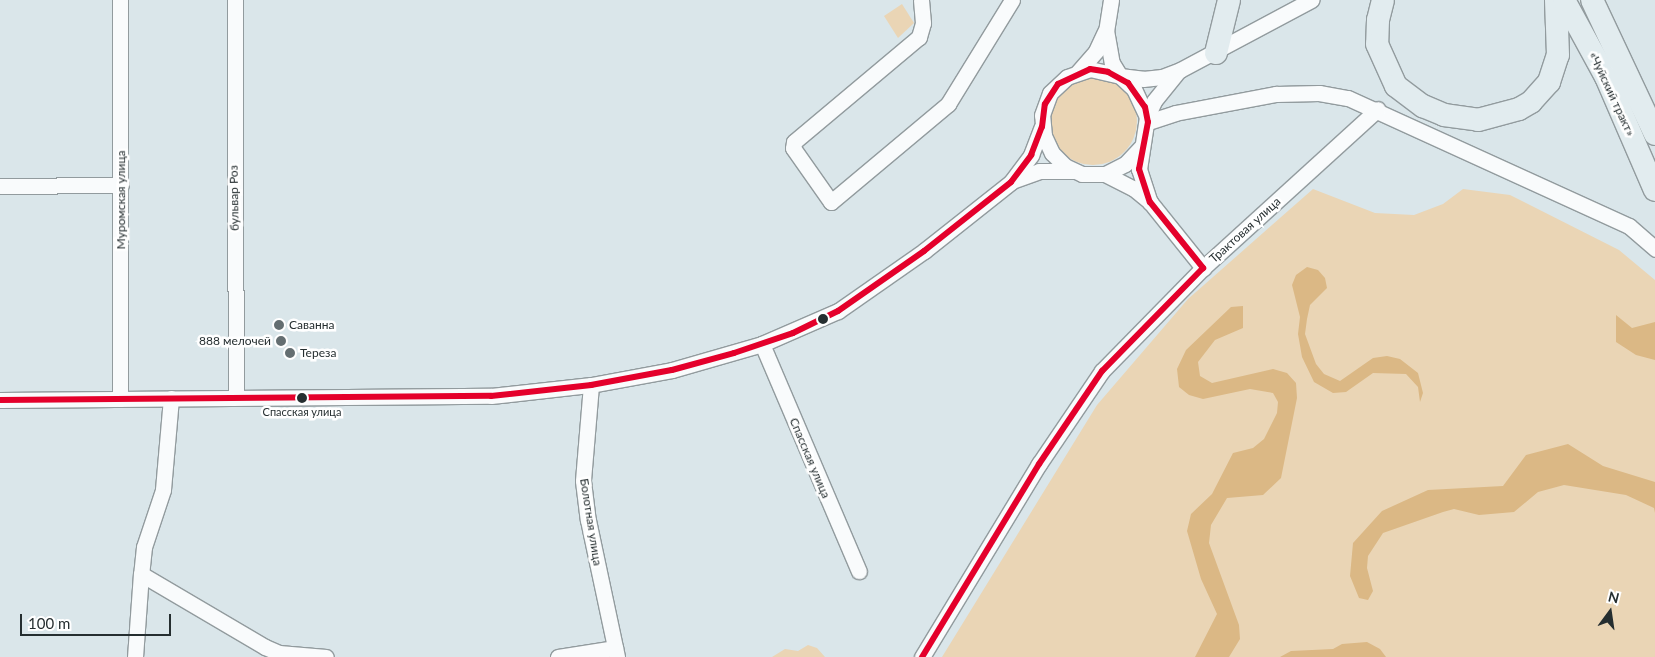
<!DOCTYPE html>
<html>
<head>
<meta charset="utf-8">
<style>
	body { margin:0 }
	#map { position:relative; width:1655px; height:657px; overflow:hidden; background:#dae6ea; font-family:Lato,sans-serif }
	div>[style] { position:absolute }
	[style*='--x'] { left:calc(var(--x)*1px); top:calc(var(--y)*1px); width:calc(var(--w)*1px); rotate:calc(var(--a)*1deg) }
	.green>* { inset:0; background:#ead5b5 }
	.round { border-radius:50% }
	.water>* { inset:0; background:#dbb885 }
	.roads { filter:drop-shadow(1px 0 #929b9e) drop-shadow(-1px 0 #929b9e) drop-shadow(0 1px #929b9e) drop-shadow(0 -1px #929b9e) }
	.minor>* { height:15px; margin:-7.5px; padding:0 7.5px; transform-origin:7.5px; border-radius:7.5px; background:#f9fbfc }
	.highway>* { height:22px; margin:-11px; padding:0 11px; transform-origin:11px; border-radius:11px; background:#e2ecef }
	.bus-1>* { height:6px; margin:-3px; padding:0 3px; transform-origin:3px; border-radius:3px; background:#e4002b }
	.dots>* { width:14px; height:14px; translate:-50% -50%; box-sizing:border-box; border:2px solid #fff; border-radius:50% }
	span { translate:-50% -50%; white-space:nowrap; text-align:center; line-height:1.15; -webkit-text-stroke:5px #fff; paint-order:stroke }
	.bus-label { font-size:11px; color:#252e30 }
	.street-label { font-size:12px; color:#252e30 }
	.poi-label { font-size:12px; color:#252e30 }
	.left { translate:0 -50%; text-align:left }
	.right { translate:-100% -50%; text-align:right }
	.north { position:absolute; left:1585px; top:587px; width:50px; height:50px; -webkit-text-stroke:4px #fff; paint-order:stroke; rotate:14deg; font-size:14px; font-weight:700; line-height:20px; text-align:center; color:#252e30 }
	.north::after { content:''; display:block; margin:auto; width:18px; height:22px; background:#252e30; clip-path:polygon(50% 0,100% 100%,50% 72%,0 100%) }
	.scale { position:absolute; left:20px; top:614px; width:151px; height:22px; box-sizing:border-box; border:2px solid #252e30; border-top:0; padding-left:6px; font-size:15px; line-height:18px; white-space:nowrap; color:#252e30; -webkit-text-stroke:4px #fff; paint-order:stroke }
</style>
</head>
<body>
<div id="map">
	<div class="green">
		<div style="clip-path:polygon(902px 4px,914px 23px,898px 38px,884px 16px)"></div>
		<div class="round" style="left:1049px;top:77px;width:88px;height:88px"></div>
		<div style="clip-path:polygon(1313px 189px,1375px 213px,1414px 215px,1443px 204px,1463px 189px,1510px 195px,1619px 250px,1655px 280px,1655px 657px,942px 657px,1097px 405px,1188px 299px)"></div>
		<div style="clip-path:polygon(808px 645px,817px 648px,825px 657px,772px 657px,785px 649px,798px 651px)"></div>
	</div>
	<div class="water">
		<div style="clip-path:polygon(1307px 267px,1318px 270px,1325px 278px,1327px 288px,1310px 305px,1307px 319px,1305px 334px,1316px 364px,1324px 374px,1340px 381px,1373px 358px,1387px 356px,1400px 359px,1418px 373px,1423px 393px,1420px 402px,1418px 387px,1406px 374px,1373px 373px,1346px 392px,1333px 393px,1314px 382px,1302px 357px,1298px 334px,1300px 317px,1292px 285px,1296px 275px)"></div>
		<div style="clip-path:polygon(1243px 306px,1243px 328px,1215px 340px,1198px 362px,1200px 376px,1212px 383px,1273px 369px,1287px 373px,1296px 383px,1297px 398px,1281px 478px,1263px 495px,1227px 498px,1211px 525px,1209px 543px,1239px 625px,1240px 639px,1229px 657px,1195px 657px,1217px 614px,1201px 579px,1187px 531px,1191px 514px,1212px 494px,1233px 453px,1253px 448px,1264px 439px,1277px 413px,1278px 402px,1273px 393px,1250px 389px,1203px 399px,1189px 395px,1179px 387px,1177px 369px,1186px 350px,1231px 307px)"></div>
		<div style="clip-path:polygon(1616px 315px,1632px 328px,1655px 322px,1655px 360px,1636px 355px,1616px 342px)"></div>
		<div style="clip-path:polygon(1568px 444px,1603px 466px,1655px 482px,1655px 513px,1654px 508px,1626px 495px,1564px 485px,1538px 492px,1514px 512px,1479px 515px,1454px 509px,1443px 512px,1383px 533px,1368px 556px,1367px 568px,1373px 591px,1368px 600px,1359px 598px,1350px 576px,1353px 543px,1382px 511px,1428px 490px,1503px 486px,1526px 455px)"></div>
		<div style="clip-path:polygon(1367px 642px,1380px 649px,1386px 657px,1280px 657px,1291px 651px,1333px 649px,1342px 644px)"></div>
	</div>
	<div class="roads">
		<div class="minor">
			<div style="--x:120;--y:0;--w:399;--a:90"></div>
			<div style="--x:235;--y:0;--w:397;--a:89.9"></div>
			<div style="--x:921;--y:0;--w:23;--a:85"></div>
			<div style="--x:923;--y:23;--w:15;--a:106"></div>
			<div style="--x:919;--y:37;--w:163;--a:140"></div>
			<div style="--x:794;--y:142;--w:6;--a:99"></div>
			<div style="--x:793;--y:148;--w:66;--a:54.9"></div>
			<div style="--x:831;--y:202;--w:153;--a:-39.9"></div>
			<div style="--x:948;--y:104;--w:122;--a:-58.4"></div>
			<div style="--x:1111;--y:0;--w:30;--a:99"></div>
			<div style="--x:1106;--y:30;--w:34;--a:80"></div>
			<div style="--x:1112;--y:63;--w:15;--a:58"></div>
			<div style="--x:1120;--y:76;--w:23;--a:7"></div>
			<div style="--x:1143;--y:79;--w:19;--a:-6"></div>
			<div style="--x:1162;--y:77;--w:19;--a:-21"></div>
			<div style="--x:1180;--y:70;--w:149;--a:-28.1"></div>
			<div style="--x:1078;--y:72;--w:28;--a:-49"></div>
			<div style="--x:1096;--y:51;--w:21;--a:-65"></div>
			<div style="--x:1147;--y:117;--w:17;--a:-66"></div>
			<div style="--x:1154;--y:101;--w:36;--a:-51"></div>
			<div style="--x:1148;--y:122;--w:28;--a:-18"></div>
			<div style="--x:1175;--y:113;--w:103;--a:-10.7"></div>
			<div style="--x:1276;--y:94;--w:43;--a:-1.3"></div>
			<div style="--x:1319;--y:93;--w:29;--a:10"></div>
			<div style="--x:1348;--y:98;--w:309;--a:24.5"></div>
			<div style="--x:1629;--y:226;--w:35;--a:41"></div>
			<div style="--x:1141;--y:147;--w:23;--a:133"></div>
			<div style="--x:1125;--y:164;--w:22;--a:153"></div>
			<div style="--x:1105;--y:174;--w:23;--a:180"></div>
			<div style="--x:1082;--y:174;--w:19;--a:-155"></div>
			<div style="--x:1065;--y:166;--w:18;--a:-135"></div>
			<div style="--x:1052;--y:153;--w:19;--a:-115"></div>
			<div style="--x:1044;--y:136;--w:21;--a:-95"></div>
			<div style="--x:1042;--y:115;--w:23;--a:-70"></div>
			<div style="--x:1050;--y:93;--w:23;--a:-43"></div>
			<div style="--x:1067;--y:77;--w:24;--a:-19"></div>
			<div style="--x:1090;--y:69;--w:31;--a:13"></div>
			<div style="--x:1120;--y:76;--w:19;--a:43"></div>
			<div style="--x:1134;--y:89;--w:31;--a:65"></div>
			<div style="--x:1147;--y:117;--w:53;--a:98.7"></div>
			<div style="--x:1139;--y:169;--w:35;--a:72"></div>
			<div style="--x:1105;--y:174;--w:31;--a:27"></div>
			<div style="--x:1133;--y:188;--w:22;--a:39"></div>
			<div style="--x:1150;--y:202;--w:85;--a:51.2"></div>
			<div style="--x:1012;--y:181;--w:29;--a:-20"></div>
			<div style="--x:1039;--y:171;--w:34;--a:0"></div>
			<div style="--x:0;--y:186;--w:121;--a:-0.5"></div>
			<div style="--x:762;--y:344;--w:247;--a:66.9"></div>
			<div style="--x:591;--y:385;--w:96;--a:94.8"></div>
			<div style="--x:583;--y:481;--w:39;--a:83"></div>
			<div style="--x:588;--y:520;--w:140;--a:78"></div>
			<div style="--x:171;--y:398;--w:92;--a:95"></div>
			<div style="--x:163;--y:490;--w:60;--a:108.4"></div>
			<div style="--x:144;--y:547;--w:27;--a:96"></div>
			<div style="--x:141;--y:574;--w:144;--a:30.5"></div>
			<div style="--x:265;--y:647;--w:15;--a:23"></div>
			<div style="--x:279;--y:653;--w:47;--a:4.9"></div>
			<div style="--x:0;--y:400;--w:491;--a:-0.5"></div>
			<div style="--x:491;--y:396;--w:101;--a:-6.3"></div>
			<div style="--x:591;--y:385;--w:82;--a:-10.5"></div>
			<div style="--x:672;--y:370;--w:94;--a:-16.1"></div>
			<div style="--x:762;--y:344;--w:83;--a:-23.5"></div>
			<div style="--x:838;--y:311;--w:105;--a:-34.9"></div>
			<div style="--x:924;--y:251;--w:111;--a:-38.4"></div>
			<div style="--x:1011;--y:182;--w:34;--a:-53"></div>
			<div style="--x:1031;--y:155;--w:30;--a:-69"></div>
			<div style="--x:135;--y:657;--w:83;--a:-85.9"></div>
			<div style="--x:558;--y:657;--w:58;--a:-9"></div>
			<div style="--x:922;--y:657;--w:226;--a:-58.8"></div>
			<div style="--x:1039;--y:464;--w:112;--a:-55.9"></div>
			<div style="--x:1102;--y:371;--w:144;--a:-45.6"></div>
			<div style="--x:1203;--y:268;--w:236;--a:-42.3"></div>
		</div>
		<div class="highway">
			<div style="--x:1383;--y:0;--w:21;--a:104"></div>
			<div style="--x:1378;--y:20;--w:24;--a:92"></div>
			<div style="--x:1377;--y:44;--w:46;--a:65.7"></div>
			<div style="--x:1396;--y:86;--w:34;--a:37"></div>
			<div style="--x:1423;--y:106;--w:23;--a:23"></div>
			<div style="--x:1444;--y:115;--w:34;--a:8"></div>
			<div style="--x:1478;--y:120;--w:42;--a:-15"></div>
			<div style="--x:1519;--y:109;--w:14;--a:-30"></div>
			<div style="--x:1531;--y:102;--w:27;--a:-48"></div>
			<div style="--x:1549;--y:82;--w:28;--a:-72"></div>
			<div style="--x:1558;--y:55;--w:55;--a:-92.1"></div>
			<div style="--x:1564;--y:0;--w:88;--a:61.4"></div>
			<div style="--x:1606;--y:77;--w:123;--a:66.6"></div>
			<div style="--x:1592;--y:0;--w:148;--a:64.8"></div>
			<div style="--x:1216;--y:53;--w:55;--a:-76.2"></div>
		</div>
	</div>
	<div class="bus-1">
		<div style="--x:0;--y:400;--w:491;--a:-0.5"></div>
		<div style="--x:491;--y:396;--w:101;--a:-6.3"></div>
		<div style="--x:591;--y:385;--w:82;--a:-10.5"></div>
		<div style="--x:672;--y:370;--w:64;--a:-15.3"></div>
		<div style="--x:734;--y:353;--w:62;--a:-18.7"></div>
		<div style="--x:793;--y:333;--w:50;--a:-26.1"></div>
		<div style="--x:838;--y:311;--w:105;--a:-34.9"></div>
		<div style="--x:924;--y:251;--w:111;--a:-38.4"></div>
		<div style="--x:1011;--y:182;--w:34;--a:-53"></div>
		<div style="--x:1031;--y:155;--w:30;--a:-69"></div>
		<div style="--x:1042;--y:127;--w:23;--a:-83"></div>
		<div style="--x:1045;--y:104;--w:24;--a:-57"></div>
		<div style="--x:1058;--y:84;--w:35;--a:-25"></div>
		<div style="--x:1090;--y:69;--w:18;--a:9"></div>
		<div style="--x:1108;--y:72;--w:23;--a:29"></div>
		<div style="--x:1128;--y:83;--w:29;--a:55"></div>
		<div style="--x:1145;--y:107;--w:15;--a:79"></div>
		<div style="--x:1148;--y:122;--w:48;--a:100.8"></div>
		<div style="--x:1139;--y:169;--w:35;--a:72"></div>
		<div style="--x:1150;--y:202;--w:85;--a:51.2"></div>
		<div style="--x:1203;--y:268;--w:144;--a:134.4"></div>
		<div style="--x:1102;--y:371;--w:112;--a:124.1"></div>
		<div style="--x:1039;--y:464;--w:226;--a:121.2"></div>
	</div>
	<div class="dots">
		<div style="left:823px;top:319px;background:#252e30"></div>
		<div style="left:279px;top:325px;background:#646e71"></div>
		<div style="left:281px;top:341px;background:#646e71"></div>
		<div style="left:290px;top:353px;background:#646e71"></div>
		<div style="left:302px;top:398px;background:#252e30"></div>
	</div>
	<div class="bus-label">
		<span style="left:302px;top:412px">Спасская улица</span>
	</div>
	<div class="street-label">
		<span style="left:1612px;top:94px;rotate:65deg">«Чуйский тракт»</span>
		<span style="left:234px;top:198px;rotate:-91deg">бульвар Роз</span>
		<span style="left:121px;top:200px;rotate:-90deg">Муромская улица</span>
		<span style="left:1245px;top:230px;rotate:-42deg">Трактовая улица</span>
		<span style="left:810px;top:458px;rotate:67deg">Спасская улица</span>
		<span style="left:591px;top:522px;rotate:81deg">Болотная улица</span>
	</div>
	<div class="poi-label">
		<span class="left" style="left:289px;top:325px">Саванна</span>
		<span class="right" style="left:271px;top:341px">888 мелочей</span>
		<span class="left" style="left:300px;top:353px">Тереза</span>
	</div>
	<div class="north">N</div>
	<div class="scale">100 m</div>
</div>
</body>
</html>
